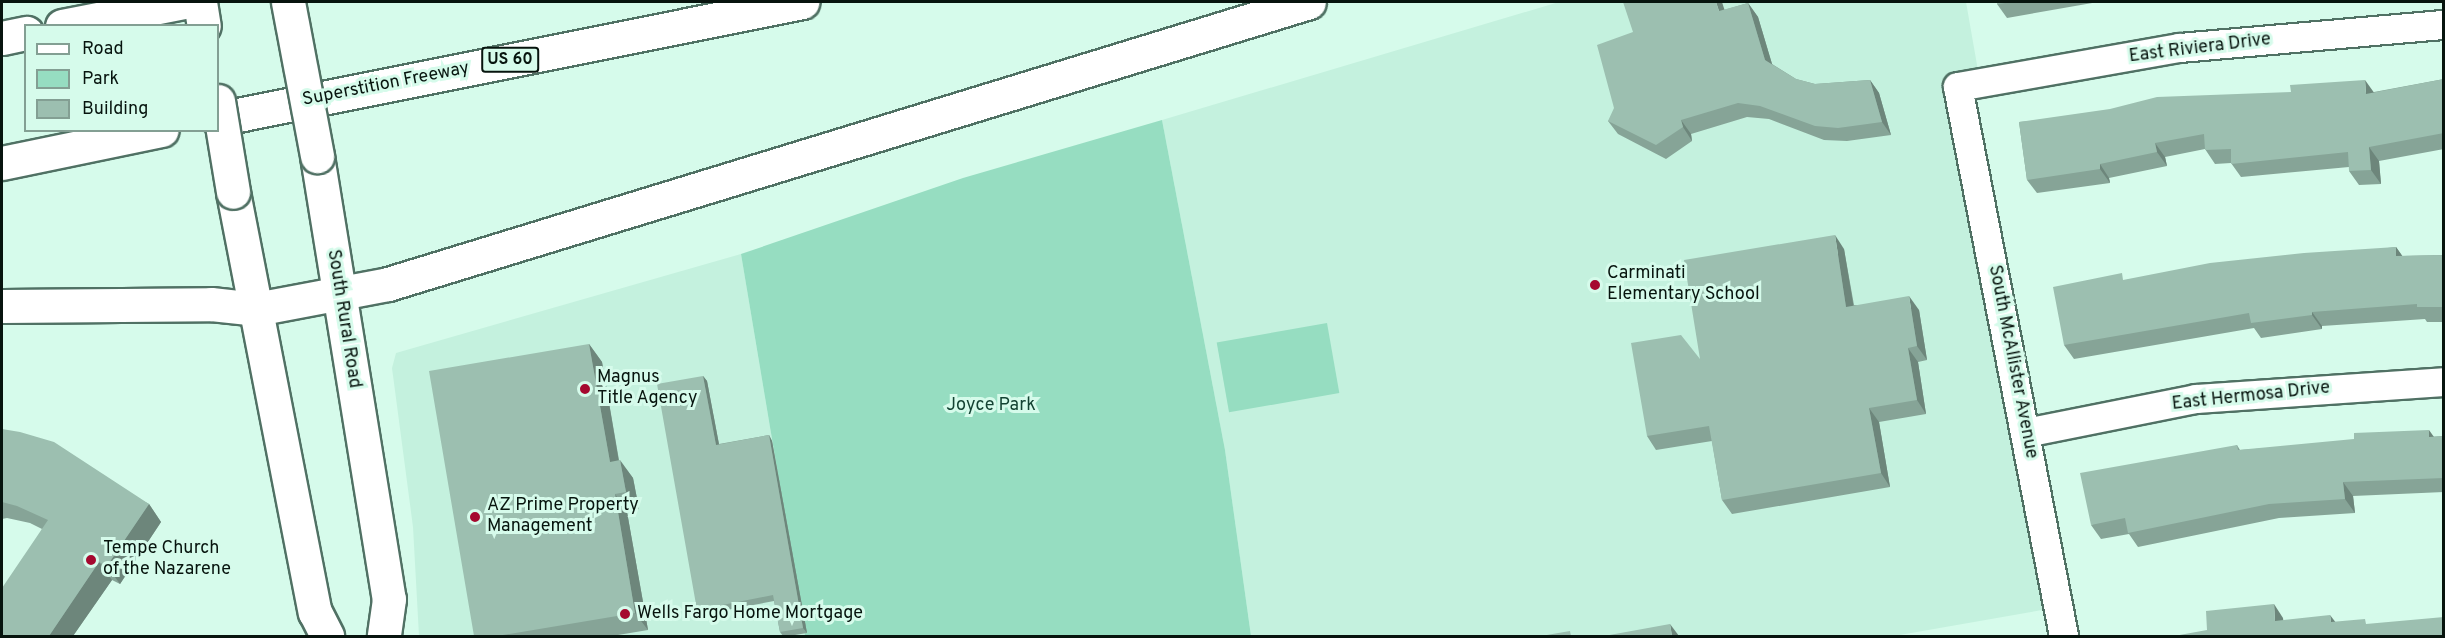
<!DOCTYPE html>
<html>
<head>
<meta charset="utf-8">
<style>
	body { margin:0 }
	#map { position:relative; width:2445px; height:638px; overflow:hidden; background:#d6fbeb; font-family:Overpass,sans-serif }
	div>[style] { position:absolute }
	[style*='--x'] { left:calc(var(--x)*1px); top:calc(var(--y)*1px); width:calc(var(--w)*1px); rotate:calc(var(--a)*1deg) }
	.built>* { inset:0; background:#c4f1de }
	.green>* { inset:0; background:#96ddc1; transform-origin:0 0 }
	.roads { filter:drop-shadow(2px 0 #507164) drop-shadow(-2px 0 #507164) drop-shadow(0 2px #507164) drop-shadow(0 -2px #507164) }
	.street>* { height:28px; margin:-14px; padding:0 14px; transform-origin:14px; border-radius:14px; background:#fff }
	.primary>* { height:33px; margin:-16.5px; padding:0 16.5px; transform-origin:16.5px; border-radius:16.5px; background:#fff }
	.highway>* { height:33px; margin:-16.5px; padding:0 16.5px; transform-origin:16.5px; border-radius:16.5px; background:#fff }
	.bridges { filter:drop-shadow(2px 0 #507164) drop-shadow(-2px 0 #507164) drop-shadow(0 2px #507164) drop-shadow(0 -2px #507164) }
	.primary-bridge>* { height:33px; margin:-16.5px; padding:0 16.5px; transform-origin:16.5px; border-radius:16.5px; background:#fff }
	.wall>* { inset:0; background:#86a497 }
	.shaded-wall>* { inset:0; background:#6d867b }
	.building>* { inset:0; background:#9cbfb0 }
	.dots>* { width:16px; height:16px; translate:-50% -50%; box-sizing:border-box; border:3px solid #d6fbeb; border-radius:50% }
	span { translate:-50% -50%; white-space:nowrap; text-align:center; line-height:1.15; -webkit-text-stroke:6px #d6fbeb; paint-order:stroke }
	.shield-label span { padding:2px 4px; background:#d6fbeb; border:2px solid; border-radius:4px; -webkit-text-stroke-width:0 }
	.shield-label { font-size:16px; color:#07140e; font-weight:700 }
	.street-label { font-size:18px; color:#07140e }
	.poi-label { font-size:18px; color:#07140e }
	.left { translate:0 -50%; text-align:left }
	.park-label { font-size:18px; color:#144333 }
	.frame { position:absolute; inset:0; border:3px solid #07140e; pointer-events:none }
	.legend { position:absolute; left:24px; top:24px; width:195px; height:108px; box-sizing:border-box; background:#d6fbeb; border:2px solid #839f93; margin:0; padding:8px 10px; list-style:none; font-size:18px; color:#07140e }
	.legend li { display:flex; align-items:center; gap:12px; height:30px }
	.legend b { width:30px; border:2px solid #839f93 }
</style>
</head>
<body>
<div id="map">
	<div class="built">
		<div style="clip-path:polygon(1559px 2px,1966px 2px,1980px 82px,1958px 87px,2059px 607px,1894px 636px,1251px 636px,1225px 450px,1162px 120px)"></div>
		<div style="clip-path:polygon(741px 254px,805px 636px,419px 636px,413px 527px,392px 368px,396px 353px)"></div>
	</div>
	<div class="green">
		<div style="clip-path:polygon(1162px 120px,1225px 450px,1251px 636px,805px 636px,741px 254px,963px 178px)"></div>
		<div style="left:1327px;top:323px;width:71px;height:112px;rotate:80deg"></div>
	</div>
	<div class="roads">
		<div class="street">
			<div style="--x:2026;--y:433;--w:173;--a:-11.3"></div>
			<div style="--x:2196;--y:399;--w:249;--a:-3.9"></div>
			<div style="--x:2064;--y:636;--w:559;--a:-100.93"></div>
			<div style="--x:1958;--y:87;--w:225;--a:-10"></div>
			<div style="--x:2180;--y:48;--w:265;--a:-5"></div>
		</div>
		<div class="primary">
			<div style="--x:200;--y:2;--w:24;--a:81"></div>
			<div style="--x:317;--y:156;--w:449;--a:80.8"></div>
			<div style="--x:389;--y:599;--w:37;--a:98"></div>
			<div style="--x:233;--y:192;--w:428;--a:79"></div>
			<div style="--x:315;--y:612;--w:27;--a:63"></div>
		</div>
		<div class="highway">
			<div style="--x:62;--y:26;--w:124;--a:-11.1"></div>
			<div style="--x:2;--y:38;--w:25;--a:-12"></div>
			<div style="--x:218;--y:119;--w:596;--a:-11.33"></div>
			<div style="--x:2;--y:163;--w:163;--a:-11.7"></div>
			<div style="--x:2;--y:306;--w:209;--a:-0.5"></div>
			<div style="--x:211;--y:304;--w:45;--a:6.3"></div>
			<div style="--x:256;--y:309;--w:134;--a:-10.7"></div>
			<div style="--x:388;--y:284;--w:963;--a:-17.02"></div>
		</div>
	</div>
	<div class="bridges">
		<div class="primary-bridge">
			<div style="--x:288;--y:2;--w:157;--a:79.3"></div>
			<div style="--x:218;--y:101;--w:92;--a:80.6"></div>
		</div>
	</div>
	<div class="wall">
		<div style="clip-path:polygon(1997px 2px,2098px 2px,2007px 18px,1997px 4px)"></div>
		<div style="clip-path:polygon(1748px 3px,1758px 17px,1772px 64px,1796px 79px,1815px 84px,1870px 80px,1879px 93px,1891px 135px,1847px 141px,1824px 140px,1769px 119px,1747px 117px,1691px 134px,1692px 141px,1666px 159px,1618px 134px,1608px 121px,1724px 10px)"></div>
		<div style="clip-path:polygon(2444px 79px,2444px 149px,2379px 161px,2381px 184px,2359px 185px,2349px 171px,2349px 167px,2241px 177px,2231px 163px,2215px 164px,2205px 149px,2165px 157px,2167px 166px,2109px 178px,2110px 183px,2037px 193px,2027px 180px,2019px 122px,2374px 92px)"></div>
		<div style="clip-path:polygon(2396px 247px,2402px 256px,2444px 255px,2444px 322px,2427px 322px,2425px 319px,2322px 326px,2322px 329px,2261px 338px,2254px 328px,2074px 359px,2064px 345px,2126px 280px)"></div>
		<div style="clip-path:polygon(1844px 249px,1854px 305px,1919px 310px,1927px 360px,1918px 362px,1926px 414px,1879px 422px,1890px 487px,1732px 514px,1722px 500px,1712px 441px,1656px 450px,1647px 436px,1700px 359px)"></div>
		<div style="clip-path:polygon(589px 344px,602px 362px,619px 460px,633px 478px,639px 509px,627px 512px,648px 630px,612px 636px,474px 636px)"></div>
		<div style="clip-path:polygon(703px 376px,707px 381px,719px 444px,769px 435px,772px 441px,807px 633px,789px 636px,783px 636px,780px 632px,774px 601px,700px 615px,697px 610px)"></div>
		<div style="clip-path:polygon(2px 429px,149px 504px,161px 522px,120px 584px,112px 580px,73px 636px,2px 636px,42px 529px,30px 523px,7px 518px,2px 519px)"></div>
		<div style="clip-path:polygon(2444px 436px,2444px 492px,2353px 496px,2355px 513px,2279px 518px,2138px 547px,2129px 534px,2101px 539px,2091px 525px,2237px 445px,2240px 450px)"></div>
	</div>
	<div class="shaded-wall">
		<div style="clip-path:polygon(1716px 2px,1722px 2px,1729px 24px,1719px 11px)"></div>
		<div style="clip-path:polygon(1748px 3px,1758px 17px,1775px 74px,1765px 60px)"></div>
		<div style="clip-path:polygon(1870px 80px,1879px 93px,1891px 135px,1882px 122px)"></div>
		<div style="clip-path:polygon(2365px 80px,2375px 94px,2366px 94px)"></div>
		<div style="clip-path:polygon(1681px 120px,1691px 134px,1692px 141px,1683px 127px)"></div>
		<div style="clip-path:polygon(2155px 143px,2165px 157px,2167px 166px,2157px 152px)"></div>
		<div style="clip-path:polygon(2369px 147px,2379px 161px,2381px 184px,2371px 170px)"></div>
		<div style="clip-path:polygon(2100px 164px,2109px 178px,2110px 183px,2100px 169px)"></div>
		<div style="clip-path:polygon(1835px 235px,1844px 249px,1856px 321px,1846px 307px)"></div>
		<div style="clip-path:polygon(2396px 247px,2406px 261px,2396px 256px)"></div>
		<div style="clip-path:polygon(1909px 296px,1919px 310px,1927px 360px,1917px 346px)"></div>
		<div style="clip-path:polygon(2312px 312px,2322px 326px,2322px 329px,2312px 315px)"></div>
		<div style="clip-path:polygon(589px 344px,602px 362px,622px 480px,610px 462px)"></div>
		<div style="clip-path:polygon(1908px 348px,1918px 362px,1926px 414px,1917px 400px)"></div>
		<div style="clip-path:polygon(703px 376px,707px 381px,720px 450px,716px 445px)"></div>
		<div style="clip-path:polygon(1869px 408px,1879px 422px,1890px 487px,1881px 473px)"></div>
		<div style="clip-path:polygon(2429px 430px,2439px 444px,2429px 437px)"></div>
		<div style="clip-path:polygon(769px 435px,772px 441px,807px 633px,803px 628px)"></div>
		<div style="clip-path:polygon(620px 460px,633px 478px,639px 509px,626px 492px)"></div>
		<div style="clip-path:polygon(2343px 482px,2353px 496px,2355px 513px,2345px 499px)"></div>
		<div style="clip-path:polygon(615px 494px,627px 512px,648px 630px,635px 613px)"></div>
		<div style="clip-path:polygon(149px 504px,161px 522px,120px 584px,107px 566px)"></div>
		<div style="clip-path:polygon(99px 562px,112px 580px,73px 636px,49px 636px)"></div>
		<div style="clip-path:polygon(2274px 604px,2283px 618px,2285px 635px,2275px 621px)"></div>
		<div style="clip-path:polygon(2330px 615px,2340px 628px,2331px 622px)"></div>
		<div style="clip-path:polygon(1670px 624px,1679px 636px,1672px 636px)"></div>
	</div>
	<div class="building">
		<div style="clip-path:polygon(1623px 2px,1716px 2px,1719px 11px,1748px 3px,1765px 60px,1796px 79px,1815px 84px,1870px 80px,1882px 122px,1838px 128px,1815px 126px,1760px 106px,1738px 103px,1681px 120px,1683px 127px,1656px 145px,1608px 121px,1614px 108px,1597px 45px,1633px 32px)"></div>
		<div style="clip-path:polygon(1997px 2px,2013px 2px,1997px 4px)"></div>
		<div style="clip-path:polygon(2444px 79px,2444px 133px,2369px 147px,2371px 170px,2349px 171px,2348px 152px,2231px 164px,2231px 149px,2205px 150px,2204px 134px,2155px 143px,2157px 152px,2100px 164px,2100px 169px,2027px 180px,2019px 122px,2110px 109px,2157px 97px,2291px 92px,2290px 85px,2365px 80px,2366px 94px)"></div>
		<div style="clip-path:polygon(1835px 235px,1846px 307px,1909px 296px,1917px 346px,1908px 348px,1917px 400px,1869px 408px,1881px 473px,1722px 500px,1709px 426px,1647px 436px,1631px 343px,1681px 335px,1700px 359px,1684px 260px)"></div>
		<div style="clip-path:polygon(2396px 247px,2396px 256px,2444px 255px,2444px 307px,2417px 307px,2417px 304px,2312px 312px,2312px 315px,2251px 323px,2249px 313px,2064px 345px,2053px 287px,2122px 273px,2123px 280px,2210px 263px,2304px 253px)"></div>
		<div style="clip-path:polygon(589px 344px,610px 462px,620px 460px,626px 492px,615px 494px,635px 613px,497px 636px,474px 636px,429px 371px)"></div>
		<div style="clip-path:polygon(703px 376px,716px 445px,769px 435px,803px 628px,780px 632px,773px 595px,697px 610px,657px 384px)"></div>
		<div style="clip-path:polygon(2px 429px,20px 432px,54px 442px,149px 504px,107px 566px,99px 562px,49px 636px,50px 636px,2px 636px,2px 588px,48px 520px,17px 506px,2px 502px)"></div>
		<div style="clip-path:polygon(2429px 430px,2429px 437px,2444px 436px,2444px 478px,2343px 482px,2345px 499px,2269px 504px,2128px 533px,2125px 518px,2091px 525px,2080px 473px,2237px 445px,2238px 450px,2354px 439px,2354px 433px)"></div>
		<div style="clip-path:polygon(2274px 604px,2275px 621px,2330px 615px,2331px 622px,2365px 619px,2366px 624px,2444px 617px,2444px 636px,2174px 636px,2207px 630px,2206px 611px)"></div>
		<div style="clip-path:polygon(1670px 624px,1672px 636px,1604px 636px)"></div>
		<div style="clip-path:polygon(1570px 631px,1571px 636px,1541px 636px)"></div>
	</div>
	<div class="dots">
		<div style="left:1595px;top:285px;background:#a5092f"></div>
		<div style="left:585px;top:389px;background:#a5092f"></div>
		<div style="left:475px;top:517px;background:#a5092f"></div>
		<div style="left:91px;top:560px;background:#a5092f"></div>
		<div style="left:625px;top:614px;background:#a5092f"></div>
	</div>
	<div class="shield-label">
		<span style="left:510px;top:60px">US 60</span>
	</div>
	<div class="street-label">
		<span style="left:2200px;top:49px;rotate:-7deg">East Riviera Drive</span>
		<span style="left:386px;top:85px;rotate:-11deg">Superstition Freeway</span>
		<span style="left:343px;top:319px;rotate:81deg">South Rural Road</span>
		<span style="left:2012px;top:362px;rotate:79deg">South McAllister Avenue</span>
		<span style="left:2251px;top:397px;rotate:-6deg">East Hermosa Drive</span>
	</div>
	<div class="poi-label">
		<span class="left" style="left:1607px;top:285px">Carminati<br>Elementary School</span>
		<span class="left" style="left:597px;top:389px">Magnus<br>Title Agency</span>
		<span class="left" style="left:487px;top:517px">AZ Prime Property<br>Management</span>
		<span class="left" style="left:103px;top:560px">Tempe Church<br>of the Nazarene</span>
		<span class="left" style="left:637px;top:614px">Wells Fargo Home Mortgage</span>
	</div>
	<div class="park-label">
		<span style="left:991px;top:406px">Joyce Park</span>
	</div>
	<div class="frame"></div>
	<ul class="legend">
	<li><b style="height:8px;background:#fff"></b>Road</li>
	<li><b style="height:16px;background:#96ddc1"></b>Park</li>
	<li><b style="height:16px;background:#9cbfb0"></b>Building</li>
	</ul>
</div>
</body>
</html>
